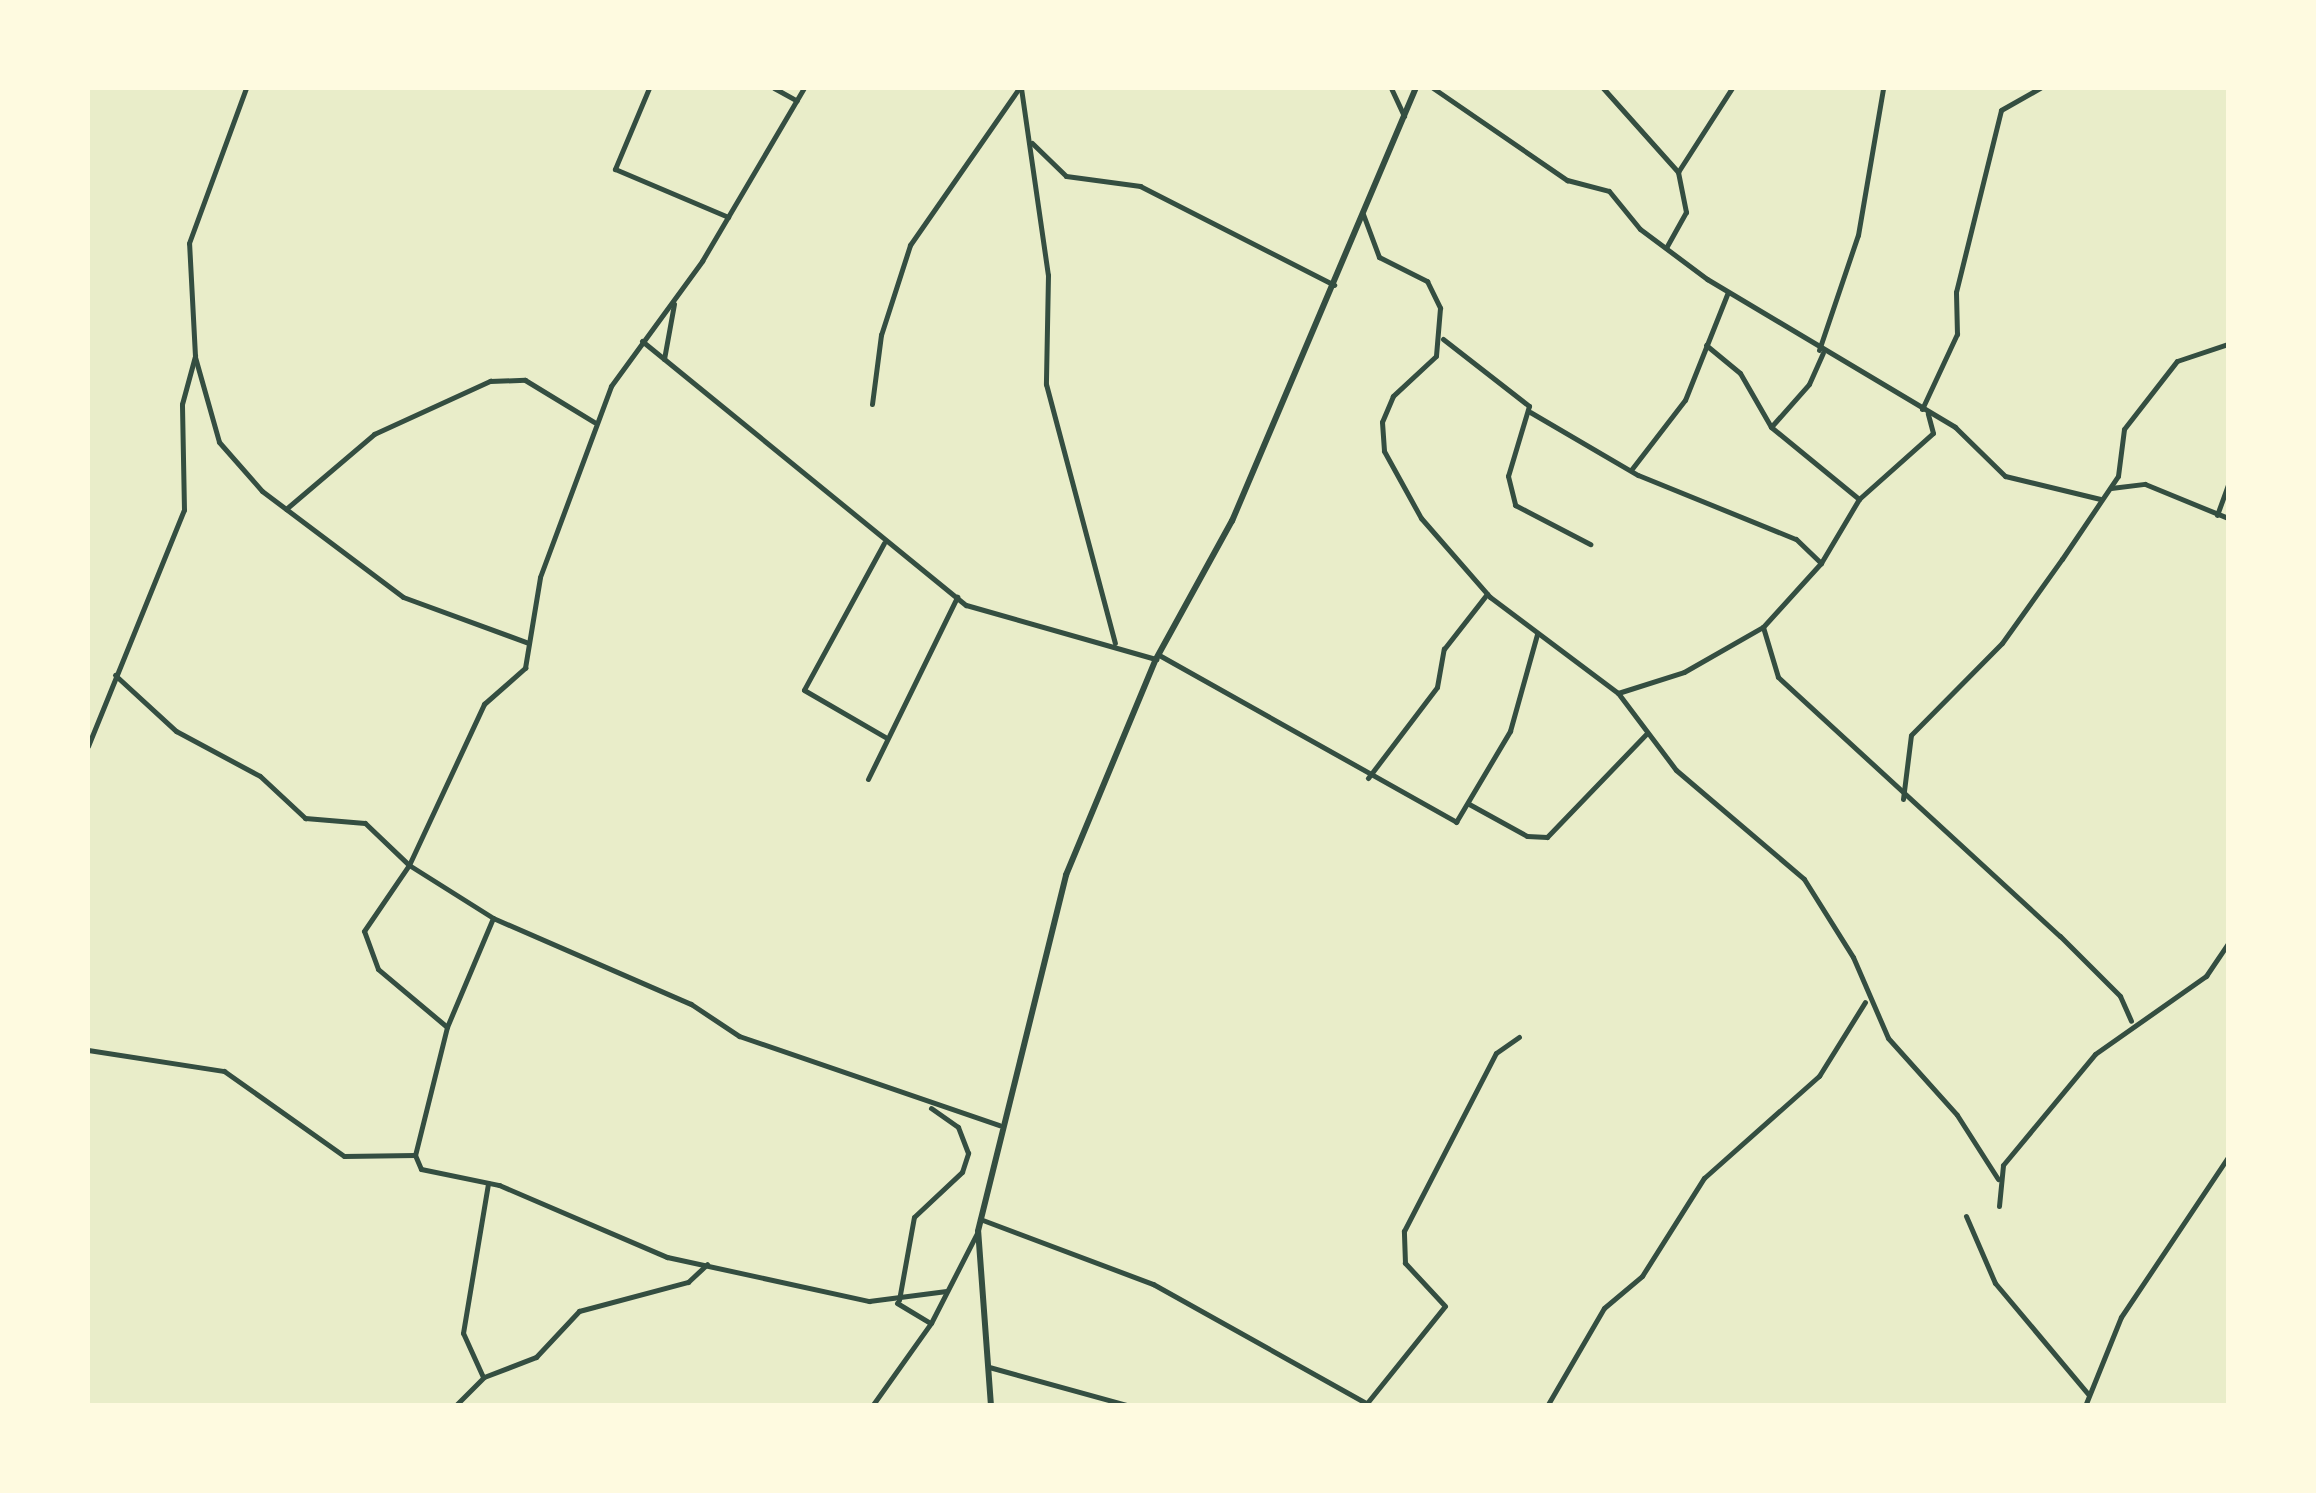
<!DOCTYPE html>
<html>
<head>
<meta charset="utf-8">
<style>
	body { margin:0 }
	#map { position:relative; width:2316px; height:1493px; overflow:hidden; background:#e9edc9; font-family:"Zilla Slab",serif }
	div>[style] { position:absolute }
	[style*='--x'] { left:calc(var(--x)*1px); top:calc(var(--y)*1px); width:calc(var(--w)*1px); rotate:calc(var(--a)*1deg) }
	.minor>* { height:5px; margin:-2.5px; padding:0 2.5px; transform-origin:2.5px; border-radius:2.5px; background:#344e41 }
	.tertiary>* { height:6px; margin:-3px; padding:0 3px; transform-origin:3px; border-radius:3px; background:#344e41 }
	span { translate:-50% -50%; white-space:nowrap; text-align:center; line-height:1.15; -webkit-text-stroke:9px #fefae0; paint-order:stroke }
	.frame { position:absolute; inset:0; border:90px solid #fefae0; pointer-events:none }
</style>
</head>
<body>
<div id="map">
	<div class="minor">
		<div style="--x:649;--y:88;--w:88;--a:112.8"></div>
		<div style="--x:615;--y:169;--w:123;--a:23"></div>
		<div style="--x:774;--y:88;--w:26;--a:29"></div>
		<div style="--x:1021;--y:88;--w:189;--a:81.8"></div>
		<div style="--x:1048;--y:275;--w:109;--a:91.1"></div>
		<div style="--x:1046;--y:384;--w:268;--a:75.1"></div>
		<div style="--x:1391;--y:88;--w:31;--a:65"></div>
		<div style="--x:1433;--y:88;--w:163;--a:34.5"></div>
		<div style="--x:1567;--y:180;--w:43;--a:14.7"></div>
		<div style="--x:1609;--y:191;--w:49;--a:50.8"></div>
		<div style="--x:1640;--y:229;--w:84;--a:36.7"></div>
		<div style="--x:1707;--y:279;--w:289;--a:30.8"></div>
		<div style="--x:1955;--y:427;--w:70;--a:44.4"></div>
		<div style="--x:2005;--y:476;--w:98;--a:13.6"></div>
		<div style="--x:1603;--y:88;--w:113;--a:48.2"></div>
		<div style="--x:1678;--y:172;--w:41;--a:78.7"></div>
		<div style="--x:1686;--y:212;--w:41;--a:119.1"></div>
		<div style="--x:1032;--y:143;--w:47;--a:44.1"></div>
		<div style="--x:1066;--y:176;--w:75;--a:7.7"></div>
		<div style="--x:1140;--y:186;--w:218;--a:27"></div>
		<div style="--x:1678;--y:172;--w:100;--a:-57.3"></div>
		<div style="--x:1363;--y:214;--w:46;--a:69.6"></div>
		<div style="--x:1379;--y:257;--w:54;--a:26.6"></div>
		<div style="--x:1427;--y:281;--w:30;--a:64"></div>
		<div style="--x:1440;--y:308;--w:48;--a:94.8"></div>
		<div style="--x:1436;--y:356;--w:59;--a:137.1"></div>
		<div style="--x:1393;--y:396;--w:28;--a:113"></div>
		<div style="--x:1382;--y:422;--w:29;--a:86"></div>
		<div style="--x:1384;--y:451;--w:77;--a:61.1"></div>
		<div style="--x:1421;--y:518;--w:105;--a:48.9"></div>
		<div style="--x:1490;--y:597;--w:160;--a:36.9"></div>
		<div style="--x:1618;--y:693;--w:96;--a:53"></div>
		<div style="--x:1676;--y:770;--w:168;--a:40.4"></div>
		<div style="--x:1804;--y:879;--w:92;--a:57.9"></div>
		<div style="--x:1853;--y:957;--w:88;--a:66.6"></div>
		<div style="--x:1888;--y:1038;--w:103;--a:48.1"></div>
		<div style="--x:1957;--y:1115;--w:76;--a:57.4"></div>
		<div style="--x:1443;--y:339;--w:109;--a:37.9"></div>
		<div style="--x:1529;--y:406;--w:73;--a:106.7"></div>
		<div style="--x:1508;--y:476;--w:30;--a:76"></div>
		<div style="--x:1515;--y:505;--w:85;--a:27.5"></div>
		<div style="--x:642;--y:341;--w:418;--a:39.2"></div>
		<div style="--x:966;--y:605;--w:198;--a:15.9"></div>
		<div style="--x:1706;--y:345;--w:44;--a:39.5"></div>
		<div style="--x:1740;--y:373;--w:62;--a:60.1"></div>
		<div style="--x:1771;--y:427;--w:114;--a:39.3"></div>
		<div style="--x:1819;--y:350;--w:121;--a:-71.3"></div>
		<div style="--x:1858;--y:235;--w:149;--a:-80.3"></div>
		<div style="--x:195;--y:357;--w:88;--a:74.2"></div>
		<div style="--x:219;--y:442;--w:65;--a:48.7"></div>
		<div style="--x:262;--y:491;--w:176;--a:36.9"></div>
		<div style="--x:403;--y:597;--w:134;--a:20.1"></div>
		<div style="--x:664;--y:359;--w:56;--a:-79.7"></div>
		<div style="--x:872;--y:404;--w:70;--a:-82.6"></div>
		<div style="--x:881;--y:335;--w:95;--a:-72.1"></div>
		<div style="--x:910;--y:245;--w:191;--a:-55.2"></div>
		<div style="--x:1922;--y:409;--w:83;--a:-65"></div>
		<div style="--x:1957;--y:334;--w:42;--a:-91.4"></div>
		<div style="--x:1956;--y:292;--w:187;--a:-76.1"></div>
		<div style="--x:2001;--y:110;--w:45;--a:-29.4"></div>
		<div style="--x:1530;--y:412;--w:125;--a:30.3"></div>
		<div style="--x:1638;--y:475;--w:170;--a:22.1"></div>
		<div style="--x:1796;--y:539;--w:35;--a:44"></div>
		<div style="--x:1771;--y:427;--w:57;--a:-48.5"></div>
		<div style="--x:1809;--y:384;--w:34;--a:-66"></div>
		<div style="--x:1631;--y:470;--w:88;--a:-52.4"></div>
		<div style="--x:1685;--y:400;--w:116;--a:-68.3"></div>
		<div style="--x:2111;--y:488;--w:34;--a:-7"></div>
		<div style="--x:2145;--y:484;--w:90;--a:22.3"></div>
		<div style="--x:286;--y:509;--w:116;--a:-40.4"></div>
		<div style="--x:374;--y:434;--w:128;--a:-24.6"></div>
		<div style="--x:490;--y:381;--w:35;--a:-2"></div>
		<div style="--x:525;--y:380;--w:81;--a:31.3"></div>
		<div style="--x:2217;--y:515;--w:32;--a:-70"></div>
		<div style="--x:884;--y:543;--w:167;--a:118.6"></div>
		<div style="--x:804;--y:690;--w:94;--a:30.1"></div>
		<div style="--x:1763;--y:627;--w:52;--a:73.3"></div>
		<div style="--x:1778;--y:677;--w:383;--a:42.6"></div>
		<div style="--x:2060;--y:936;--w:85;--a:45"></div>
		<div style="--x:2120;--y:996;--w:27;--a:66"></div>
		<div style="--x:1159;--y:655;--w:341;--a:29.3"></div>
		<div style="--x:1456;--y:822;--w:106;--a:-59.3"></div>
		<div style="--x:1510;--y:731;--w:101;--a:-74.4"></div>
		<div style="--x:115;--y:675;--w:83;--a:42.6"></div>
		<div style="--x:176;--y:731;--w:95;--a:28.2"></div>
		<div style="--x:260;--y:776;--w:62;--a:43"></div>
		<div style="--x:305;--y:818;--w:60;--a:4.8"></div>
		<div style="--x:365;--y:823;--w:61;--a:43.7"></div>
		<div style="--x:409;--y:865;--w:99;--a:32.2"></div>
		<div style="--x:493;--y:918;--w:216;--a:23.5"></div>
		<div style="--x:691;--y:1004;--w:58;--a:33.7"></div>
		<div style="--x:739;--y:1036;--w:275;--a:18.9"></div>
		<div style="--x:1618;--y:693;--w:69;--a:-17.7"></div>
		<div style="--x:1684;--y:672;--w:91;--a:-29.7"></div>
		<div style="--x:1763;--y:627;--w:86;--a:-47.8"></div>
		<div style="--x:1821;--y:563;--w:74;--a:-59.3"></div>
		<div style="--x:1859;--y:499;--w:99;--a:-41.7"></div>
		<div style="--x:1933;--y:433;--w:20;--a:-105"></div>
		<div style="--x:88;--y:746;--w:255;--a:-67.9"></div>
		<div style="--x:184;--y:510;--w:106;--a:-91.1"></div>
		<div style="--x:182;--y:404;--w:50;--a:-74.8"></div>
		<div style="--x:195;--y:356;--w:113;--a:-93"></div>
		<div style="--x:189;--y:243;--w:165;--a:-69.8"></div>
		<div style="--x:1368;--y:778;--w:114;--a:-52.8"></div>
		<div style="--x:1437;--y:687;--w:39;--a:-80"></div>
		<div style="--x:1444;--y:649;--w:70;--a:-52"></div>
		<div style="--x:868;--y:779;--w:203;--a:-63.9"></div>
		<div style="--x:1903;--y:799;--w:64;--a:-82.9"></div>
		<div style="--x:1911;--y:735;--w:129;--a:-45.3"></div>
		<div style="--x:2002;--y:643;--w:103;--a:-54.5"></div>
		<div style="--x:2062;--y:559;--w:100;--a:-56"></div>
		<div style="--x:2118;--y:476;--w:47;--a:-82.7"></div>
		<div style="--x:2124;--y:429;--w:86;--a:-52.1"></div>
		<div style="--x:2177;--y:361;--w:54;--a:-18.4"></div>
		<div style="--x:1469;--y:804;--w:66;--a:28.9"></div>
		<div style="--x:1527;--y:836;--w:20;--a:3"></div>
		<div style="--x:1547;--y:837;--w:144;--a:-46.1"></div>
		<div style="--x:493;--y:918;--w:118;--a:112.9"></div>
		<div style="--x:447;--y:1027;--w:132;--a:104"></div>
		<div style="--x:415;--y:1155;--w:15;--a:67"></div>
		<div style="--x:421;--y:1169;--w:80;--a:11.6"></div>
		<div style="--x:499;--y:1185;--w:183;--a:23.2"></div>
		<div style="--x:667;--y:1257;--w:207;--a:12.3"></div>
		<div style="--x:869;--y:1301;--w:78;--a:-7.4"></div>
		<div style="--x:447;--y:1027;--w:90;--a:-140"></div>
		<div style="--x:378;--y:969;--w:40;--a:-110.2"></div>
		<div style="--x:364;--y:931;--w:80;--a:-55.7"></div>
		<div style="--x:409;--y:865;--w:178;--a:-65"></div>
		<div style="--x:484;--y:704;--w:55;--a:-41.3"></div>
		<div style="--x:525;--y:668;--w:92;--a:-80.6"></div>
		<div style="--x:540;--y:577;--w:204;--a:-69.6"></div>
		<div style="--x:611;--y:386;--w:155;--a:-53.9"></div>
		<div style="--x:702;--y:261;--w:201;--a:-59.5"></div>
		<div style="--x:88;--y:1050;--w:138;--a:8.8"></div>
		<div style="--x:224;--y:1071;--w:147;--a:35.3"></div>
		<div style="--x:344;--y:1156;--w:71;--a:-0.8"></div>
		<div style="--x:1999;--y:1206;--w:41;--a:-84.4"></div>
		<div style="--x:2003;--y:1165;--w:144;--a:-50.3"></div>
		<div style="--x:2095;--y:1054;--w:136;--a:-35.1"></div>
		<div style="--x:2206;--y:976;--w:40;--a:-56"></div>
		<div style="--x:1966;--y:1216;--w:73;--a:66.6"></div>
		<div style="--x:1995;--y:1283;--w:145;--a:50"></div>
		<div style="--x:980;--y:1219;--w:185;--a:20.6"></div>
		<div style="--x:1153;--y:1284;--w:250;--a:29.2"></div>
		<div style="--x:899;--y:1300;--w:84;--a:-79.8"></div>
		<div style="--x:914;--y:1217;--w:66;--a:-43.2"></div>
		<div style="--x:962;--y:1172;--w:20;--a:-72"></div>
		<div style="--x:968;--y:1153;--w:28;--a:-111"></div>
		<div style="--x:958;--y:1127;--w:33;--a:-145"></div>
		<div style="--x:897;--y:1303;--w:39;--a:31"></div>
		<div style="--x:989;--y:1367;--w:147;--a:15.4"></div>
		<div style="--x:483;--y:1377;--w:48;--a:-114.4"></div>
		<div style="--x:463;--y:1333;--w:152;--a:-80.5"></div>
		<div style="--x:1367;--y:1403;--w:124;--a:-51.2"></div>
		<div style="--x:1445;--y:1306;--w:59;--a:-132.9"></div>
		<div style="--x:1405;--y:1263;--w:32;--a:-92"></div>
		<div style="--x:1404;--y:1231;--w:200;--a:-62.7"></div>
		<div style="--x:1496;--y:1053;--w:28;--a:-35"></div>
		<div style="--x:455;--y:1406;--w:41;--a:-45"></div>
		<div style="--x:484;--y:1377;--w:56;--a:-21"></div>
		<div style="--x:536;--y:1357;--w:63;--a:-46.9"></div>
		<div style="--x:579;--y:1311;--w:113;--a:-14.9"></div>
		<div style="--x:688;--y:1282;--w:26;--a:-43"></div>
		<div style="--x:872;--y:1406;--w:102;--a:-54.6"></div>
		<div style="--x:931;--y:1323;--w:101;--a:-62.9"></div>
		<div style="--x:1547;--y:1406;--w:113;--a:-59.8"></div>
		<div style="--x:1604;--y:1308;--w:50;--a:-40.1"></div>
		<div style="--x:1642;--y:1276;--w:116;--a:-57.7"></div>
		<div style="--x:1704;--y:1178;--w:154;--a:-41.6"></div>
		<div style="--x:1819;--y:1076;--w:87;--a:-58.1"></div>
		<div style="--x:2085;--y:1406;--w:96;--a:-68"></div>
		<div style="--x:2121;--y:1317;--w:192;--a:-56.2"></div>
	</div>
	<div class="tertiary">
		<div style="--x:991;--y:1406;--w:175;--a:-94.2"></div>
		<div style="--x:978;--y:1231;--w:367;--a:-76.1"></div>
		<div style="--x:1066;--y:875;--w:234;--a:-67.4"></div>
		<div style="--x:1156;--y:659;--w:158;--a:-61.2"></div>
		<div style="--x:1232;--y:521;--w:470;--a:-67"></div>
	</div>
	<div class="frame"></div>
</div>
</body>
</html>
